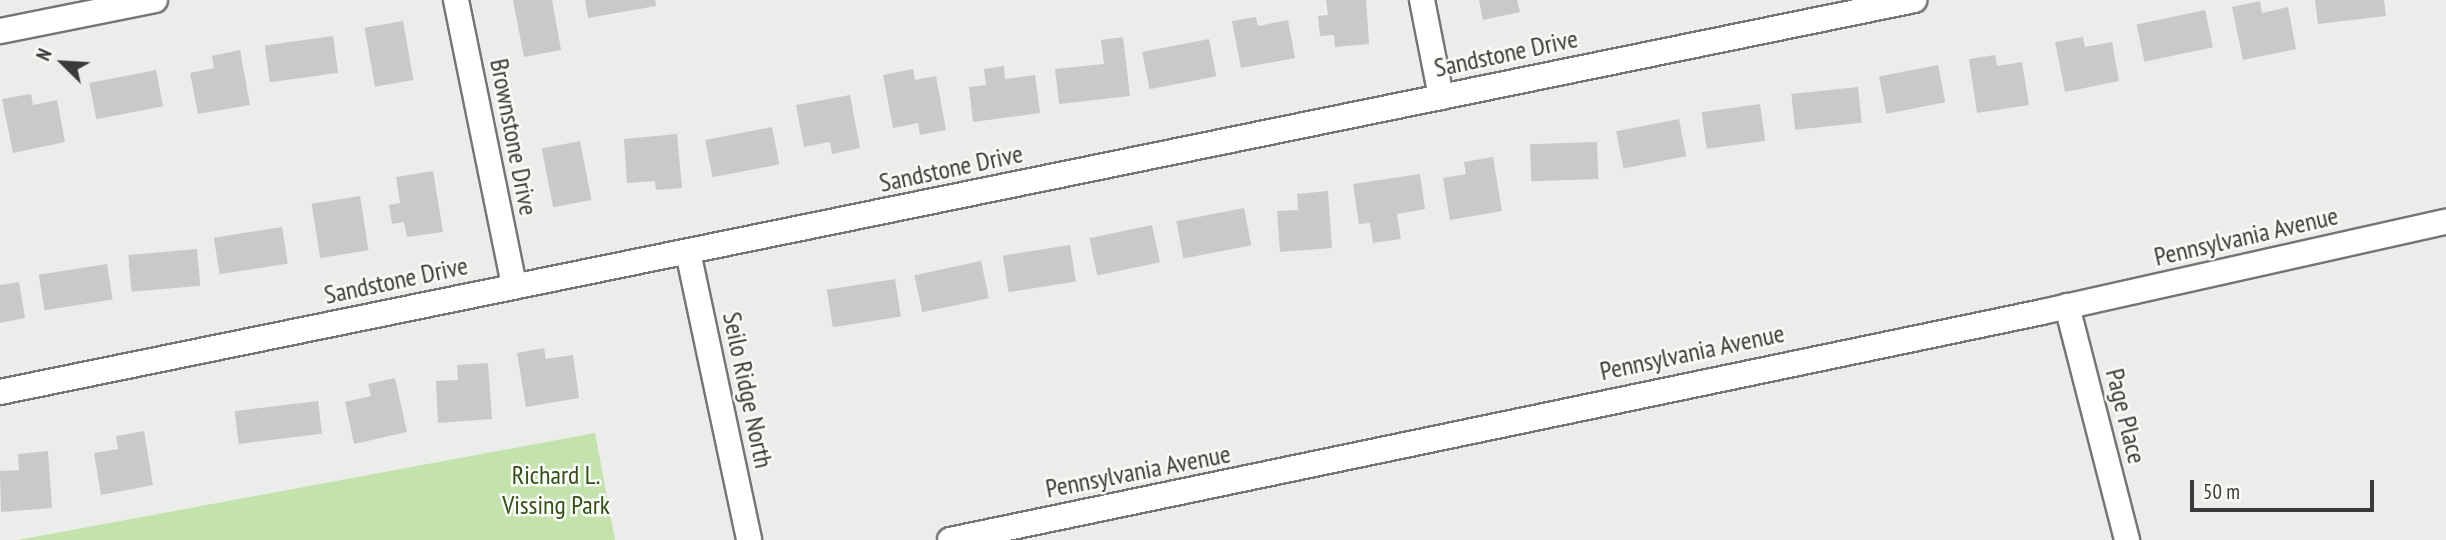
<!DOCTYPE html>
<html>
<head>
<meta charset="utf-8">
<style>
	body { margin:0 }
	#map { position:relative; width:2446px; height:540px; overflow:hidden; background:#ebedea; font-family:"PT Sans Narrow",sans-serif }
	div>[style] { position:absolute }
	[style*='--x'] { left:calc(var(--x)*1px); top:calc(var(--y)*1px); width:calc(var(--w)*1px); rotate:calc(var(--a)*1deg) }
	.green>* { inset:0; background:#c3e2ac }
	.building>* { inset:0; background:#c8cac7; transform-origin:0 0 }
	.roads { filter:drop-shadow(2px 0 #747673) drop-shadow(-2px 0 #747673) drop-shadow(0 2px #747673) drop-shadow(0 -2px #747673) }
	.minor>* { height:24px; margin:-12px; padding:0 12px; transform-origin:12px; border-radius:12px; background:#fff }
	span { translate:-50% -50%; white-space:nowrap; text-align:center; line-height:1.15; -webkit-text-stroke:5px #f9fbf7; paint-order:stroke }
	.street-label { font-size:26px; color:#3a3a39 }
	.park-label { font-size:26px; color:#334f17 }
	.north { position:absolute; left:28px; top:28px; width:70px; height:70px; -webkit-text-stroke:5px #f9fbf7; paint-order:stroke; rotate:294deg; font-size:19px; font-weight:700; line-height:28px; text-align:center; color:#3a3a39 }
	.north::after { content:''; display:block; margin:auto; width:24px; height:32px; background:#3a3a39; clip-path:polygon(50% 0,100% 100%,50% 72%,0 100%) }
	.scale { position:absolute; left:2190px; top:480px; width:184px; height:32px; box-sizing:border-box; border:4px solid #3a3a39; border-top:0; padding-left:9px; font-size:21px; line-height:24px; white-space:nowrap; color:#3a3a39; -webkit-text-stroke:5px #f9fbf7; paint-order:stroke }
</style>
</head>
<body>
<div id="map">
	<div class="green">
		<div style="clip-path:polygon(595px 433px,615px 540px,18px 540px)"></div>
	</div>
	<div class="building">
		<div style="clip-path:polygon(513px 0,552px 0,561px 50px,524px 57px)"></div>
		<div style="clip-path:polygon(585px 0,655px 0,656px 6px,588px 18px)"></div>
		<div style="clip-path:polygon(1326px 0,1366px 0,1369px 44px,1335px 47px,1334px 35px,1320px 36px,1318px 16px,1328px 15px)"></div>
		<div style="clip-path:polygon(1479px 0,1517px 0,1520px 12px,1483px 20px)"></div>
		<div style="clip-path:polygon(2315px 0,2384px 0,2386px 16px,2318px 24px)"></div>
		<div style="clip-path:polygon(2260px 1px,2262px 13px,2288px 7px,2296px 49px,2243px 60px,2232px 7px)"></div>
		<div style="left:2205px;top:10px;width:38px;height:70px;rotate:78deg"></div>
		<div style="clip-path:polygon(1256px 17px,1258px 26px,1288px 20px,1295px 58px,1241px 68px,1232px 21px)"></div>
		<div style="left:403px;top:21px;width:60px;height:39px;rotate:80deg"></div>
		<div style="left:333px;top:36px;width:37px;height:69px;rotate:82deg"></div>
		<div style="clip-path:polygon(1123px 37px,1130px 96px,1059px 104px,1055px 69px,1104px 64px,1101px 40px)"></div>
		<div style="clip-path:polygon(2083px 37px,2085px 47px,2112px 42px,2119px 81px,2065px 92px,2055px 42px)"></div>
		<div style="left:1209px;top:39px;width:38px;height:68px;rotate:79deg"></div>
		<div style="clip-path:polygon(240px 50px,250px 105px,198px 114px,190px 73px,214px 68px,212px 56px)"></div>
		<div style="clip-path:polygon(1995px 55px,1997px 66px,2022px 62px,2029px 105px,1977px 113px,1969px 59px)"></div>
		<div style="left:1938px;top:65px;width:38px;height:60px;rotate:79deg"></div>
		<div style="clip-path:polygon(1004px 66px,1005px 79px,1035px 75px,1040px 113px,973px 122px,969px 87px,986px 85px,984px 69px)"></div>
		<div style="clip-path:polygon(913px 69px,915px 80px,936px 76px,946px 130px,920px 135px,918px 123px,893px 128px,883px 75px)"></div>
		<div style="left:156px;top:70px;width:37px;height:68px;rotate:79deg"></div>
		<div style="left:1858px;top:87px;width:36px;height:67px;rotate:84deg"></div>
		<div style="clip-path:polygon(31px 94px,33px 105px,57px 100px,65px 142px,13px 153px,2px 99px)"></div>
		<div style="clip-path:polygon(850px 95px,860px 148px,832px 154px,830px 142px,804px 147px,796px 105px)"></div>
		<div style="left:1760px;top:104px;width:37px;height:59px;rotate:82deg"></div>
		<div style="left:1679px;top:119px;width:38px;height:64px;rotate:79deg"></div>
		<div style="left:772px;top:127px;width:38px;height:68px;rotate:79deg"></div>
		<div style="clip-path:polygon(677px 134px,682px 188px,656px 190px,655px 181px,627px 183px,624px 139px)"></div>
		<div style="left:580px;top:141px;width:60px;height:39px;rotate:79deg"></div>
		<div style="left:1597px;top:142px;width:37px;height:67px;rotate:88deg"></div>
		<div style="clip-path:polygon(1493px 157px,1502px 211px,1450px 220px,1443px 178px,1466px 174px,1464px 162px)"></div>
		<div style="clip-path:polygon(433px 171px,443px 232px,407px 237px,404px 222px,392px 224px,389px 205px,400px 203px,396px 177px)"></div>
		<div style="clip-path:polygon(1420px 174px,1425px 209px,1397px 214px,1401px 239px,1373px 243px,1370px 223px,1359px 224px,1353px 184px)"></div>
		<div style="clip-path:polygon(1328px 191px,1332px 248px,1280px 252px,1277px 211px,1298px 210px,1297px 194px)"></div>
		<div style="left:360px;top:196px;width:55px;height:49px;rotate:81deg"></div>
		<div style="left:1244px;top:208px;width:38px;height:69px;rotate:79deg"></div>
		<div style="left:1152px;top:225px;width:38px;height:64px;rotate:78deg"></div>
		<div style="left:282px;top:227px;width:37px;height:69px;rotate:81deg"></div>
		<div style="left:1070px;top:245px;width:37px;height:68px;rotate:81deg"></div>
		<div style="left:197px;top:249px;width:37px;height:69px;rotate:85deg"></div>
		<div style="left:981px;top:261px;width:38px;height:68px;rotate:78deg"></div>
		<div style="left:107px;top:264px;width:36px;height:69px;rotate:81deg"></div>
		<div style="left:895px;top:279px;width:38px;height:69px;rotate:81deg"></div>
		<div style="clip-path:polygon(19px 282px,25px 318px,0 323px,0 285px)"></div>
		<div style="clip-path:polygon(544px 348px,546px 359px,573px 355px,579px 398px,526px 407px,517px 353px)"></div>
		<div style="clip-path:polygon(488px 363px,492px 419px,438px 423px,436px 381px,458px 380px,457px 365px)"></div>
		<div style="clip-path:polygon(395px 378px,407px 432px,354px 444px,345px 402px,371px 396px,368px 384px)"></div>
		<div style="left:318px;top:401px;width:33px;height:84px;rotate:83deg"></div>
		<div style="clip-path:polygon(144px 431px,153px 485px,101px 495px,94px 453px,118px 449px,116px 436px)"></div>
		<div style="clip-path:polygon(48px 451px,52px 508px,1px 512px,0 471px,19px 470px,18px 454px)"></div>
	</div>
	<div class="roads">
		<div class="minor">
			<div style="--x:456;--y:0;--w:292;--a:78.5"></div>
			<div style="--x:1422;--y:0;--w:99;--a:78.9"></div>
			<div style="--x:0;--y:31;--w:158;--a:-11.3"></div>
			<div style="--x:688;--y:252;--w:294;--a:78"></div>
			<div style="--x:2067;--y:306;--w:242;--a:75.6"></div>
			<div style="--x:0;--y:392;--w:1954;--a:-11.57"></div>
			<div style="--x:950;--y:540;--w:1116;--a:-11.79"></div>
			<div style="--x:2042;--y:312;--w:414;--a:-12.6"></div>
		</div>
	</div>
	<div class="street-label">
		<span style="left:1506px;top:53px;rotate:-12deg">Sandstone Drive</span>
		<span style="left:514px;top:137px;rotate:79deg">Brownstone Drive</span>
		<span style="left:951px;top:168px;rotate:-12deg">Sandstone Drive</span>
		<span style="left:2246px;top:236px;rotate:-13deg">Pennsylvania Avenue</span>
		<span style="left:396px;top:280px;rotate:-12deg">Sandstone Drive</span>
		<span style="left:1692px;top:352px;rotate:-12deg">Pennsylvania Avenue</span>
		<span style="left:748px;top:390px;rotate:78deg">Seilo Ridge North</span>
		<span style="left:2126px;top:416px;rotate:76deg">Page Place</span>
		<span style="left:1138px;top:471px;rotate:-11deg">Pennsylvania Avenue</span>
	</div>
	<div class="park-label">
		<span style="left:556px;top:490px">Richard L.<br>Vissing Park</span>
	</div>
	<div class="north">N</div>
	<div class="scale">50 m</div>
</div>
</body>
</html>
